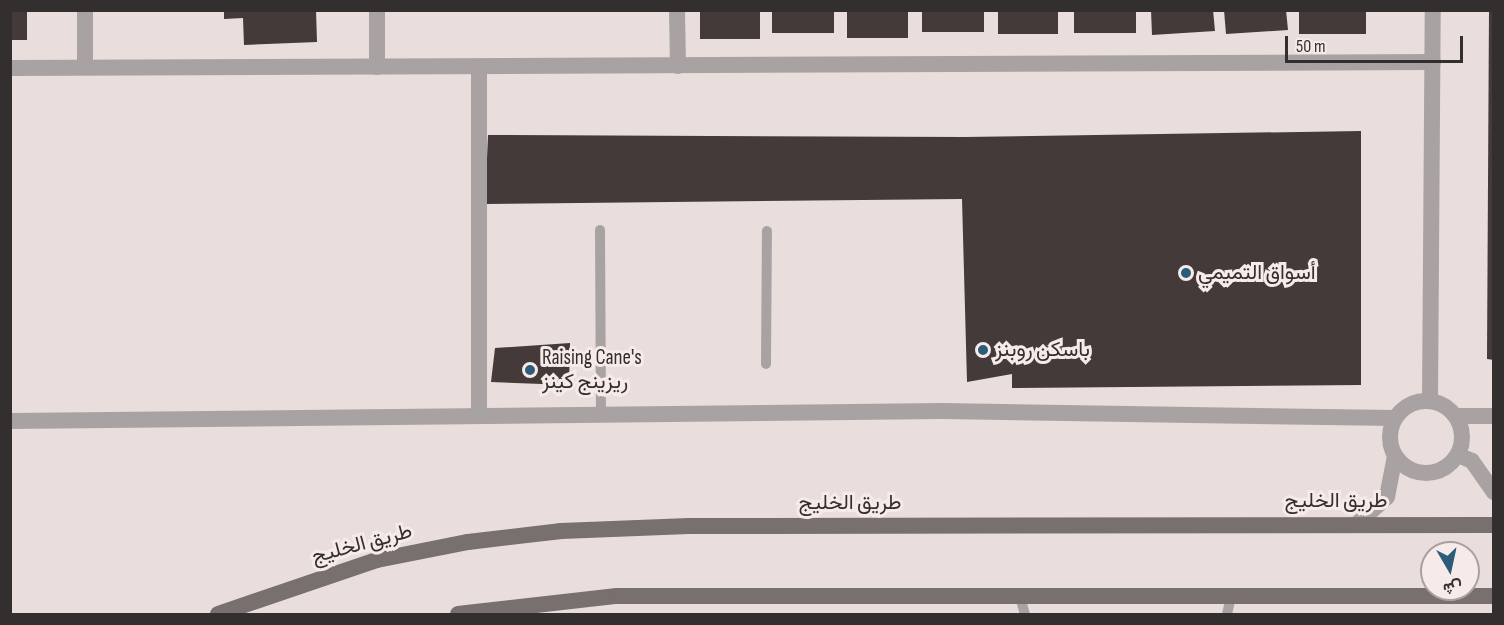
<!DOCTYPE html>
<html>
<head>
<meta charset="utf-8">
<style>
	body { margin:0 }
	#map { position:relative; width:1504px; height:625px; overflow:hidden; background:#e9dedc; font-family:"Sofia Sans Condensed",Vazirmatn,sans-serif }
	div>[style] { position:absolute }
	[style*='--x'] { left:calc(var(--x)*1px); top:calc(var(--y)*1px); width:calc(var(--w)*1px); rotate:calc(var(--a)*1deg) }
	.building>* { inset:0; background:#433a39; transform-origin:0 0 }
	.service>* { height:10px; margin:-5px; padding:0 5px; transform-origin:5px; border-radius:5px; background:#a8a3a2 }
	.minor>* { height:16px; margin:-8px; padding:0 8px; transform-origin:8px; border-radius:8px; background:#a8a3a2 }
	.minor>.ring { margin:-8px; padding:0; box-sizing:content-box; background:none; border:16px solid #a8a3a2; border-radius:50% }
	.primary>* { height:16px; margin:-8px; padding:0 8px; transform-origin:8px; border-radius:8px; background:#78706e }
	.dots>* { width:16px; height:16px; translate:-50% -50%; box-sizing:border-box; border:3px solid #f7ebe9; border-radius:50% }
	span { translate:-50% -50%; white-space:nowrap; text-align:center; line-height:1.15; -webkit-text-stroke:6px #f7ebe9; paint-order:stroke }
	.poi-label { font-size:21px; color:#342f2f }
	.left { translate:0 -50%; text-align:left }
	.street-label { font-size:21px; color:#342f2f }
	.frame { position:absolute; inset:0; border:12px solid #342f2f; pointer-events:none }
	.north { position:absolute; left:1420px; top:541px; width:60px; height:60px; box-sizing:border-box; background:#f7ebe9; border:2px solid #a9a09f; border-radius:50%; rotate:171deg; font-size:16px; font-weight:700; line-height:24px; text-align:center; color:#342f2f }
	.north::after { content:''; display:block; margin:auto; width:21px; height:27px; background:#2b5c7a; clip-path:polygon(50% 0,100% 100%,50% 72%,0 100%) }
	.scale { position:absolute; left:1285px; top:36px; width:178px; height:27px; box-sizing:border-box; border:3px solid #342f2f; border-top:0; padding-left:8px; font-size:18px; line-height:21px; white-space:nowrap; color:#342f2f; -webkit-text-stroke:4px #f7ebe9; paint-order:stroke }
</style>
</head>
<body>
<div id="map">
	<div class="building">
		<div style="left:10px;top:10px;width:17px;height:30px"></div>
		<div style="clip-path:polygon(224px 10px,316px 10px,317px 42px,244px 45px,243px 18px,224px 19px)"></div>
		<div style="left:700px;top:10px;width:60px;height:29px"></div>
		<div style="left:772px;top:10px;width:62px;height:23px"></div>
		<div style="left:847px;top:10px;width:61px;height:28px"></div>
		<div style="left:922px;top:10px;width:62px;height:22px"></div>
		<div style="left:998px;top:10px;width:60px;height:24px"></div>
		<div style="left:1074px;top:10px;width:62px;height:23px"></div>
		<div style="clip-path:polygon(1151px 10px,1213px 10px,1215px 31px,1152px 35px)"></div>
		<div style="clip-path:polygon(1224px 10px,1286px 10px,1288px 30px,1226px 34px)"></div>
		<div style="left:1299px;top:10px;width:67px;height:24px"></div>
		<div style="clip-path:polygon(1489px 10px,1494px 10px,1494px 360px,1487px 359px)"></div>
		<div style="clip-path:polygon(1361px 131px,1361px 385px,1012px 388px,1012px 374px,967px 382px,962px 199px,485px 204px,488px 135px,964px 137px)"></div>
		<div style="clip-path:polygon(570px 343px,569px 385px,491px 382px,495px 348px)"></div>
	</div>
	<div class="service">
		<div style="--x:600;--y:230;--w:185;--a:89.7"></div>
		<div style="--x:766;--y:364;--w:133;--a:-89.6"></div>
		<div style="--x:1020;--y:597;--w:18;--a:74"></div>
		<div style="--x:1227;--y:614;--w:17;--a:-77"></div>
	</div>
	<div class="minor">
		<div style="--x:85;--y:10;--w:57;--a:90"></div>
		<div style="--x:677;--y:10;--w:56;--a:89"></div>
		<div style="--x:377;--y:67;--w:57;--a:-90"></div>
		<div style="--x:479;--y:67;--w:349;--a:90"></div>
		<div style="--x:10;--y:68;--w:1423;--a:-0.24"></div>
		<div class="ring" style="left:1390px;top:401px;width:56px;height:56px"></div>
		<div style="--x:1430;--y:401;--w:391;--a:-89.6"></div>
		<div style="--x:1456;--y:416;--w:38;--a:0"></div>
		<div style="--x:10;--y:421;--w:932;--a:-0.61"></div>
		<div style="--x:942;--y:411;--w:453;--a:0.9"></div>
		<div style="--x:1458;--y:455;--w:15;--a:23"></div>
		<div style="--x:1472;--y:461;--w:38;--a:55"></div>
		<div style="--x:1358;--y:523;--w:39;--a:-42"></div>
		<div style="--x:1387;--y:497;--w:42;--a:-79"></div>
	</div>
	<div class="primary">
		<div style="--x:218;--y:614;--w:168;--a:-18.8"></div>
		<div style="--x:377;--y:560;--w:93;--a:-11.2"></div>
		<div style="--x:468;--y:542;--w:94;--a:-6.7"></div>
		<div style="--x:561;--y:531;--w:128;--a:-2.2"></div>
		<div style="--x:689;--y:526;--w:805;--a:-0.07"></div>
		<div style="--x:458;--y:614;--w:160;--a:-6.5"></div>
		<div style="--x:617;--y:596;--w:877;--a:0"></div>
	</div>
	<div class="dots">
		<div style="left:1186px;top:273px;background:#2b5c7a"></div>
		<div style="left:983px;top:350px;background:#2b5c7a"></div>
		<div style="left:530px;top:370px;background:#2b5c7a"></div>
	</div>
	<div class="poi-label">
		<span class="left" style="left:1198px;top:273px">أسواق التميمي</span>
		<span class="left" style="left:995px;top:350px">باسكن روبنز</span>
		<span class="left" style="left:542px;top:370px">Raising Cane's<br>ريزينج كينز</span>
	</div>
	<div class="street-label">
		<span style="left:1336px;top:501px">طريق الخليج</span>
		<span style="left:850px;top:503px">طريق الخليج</span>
		<span style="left:362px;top:544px;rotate:-15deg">طريق الخليج</span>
	</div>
	<div class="frame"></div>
	<div class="north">ش</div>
	<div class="scale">50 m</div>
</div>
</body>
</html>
